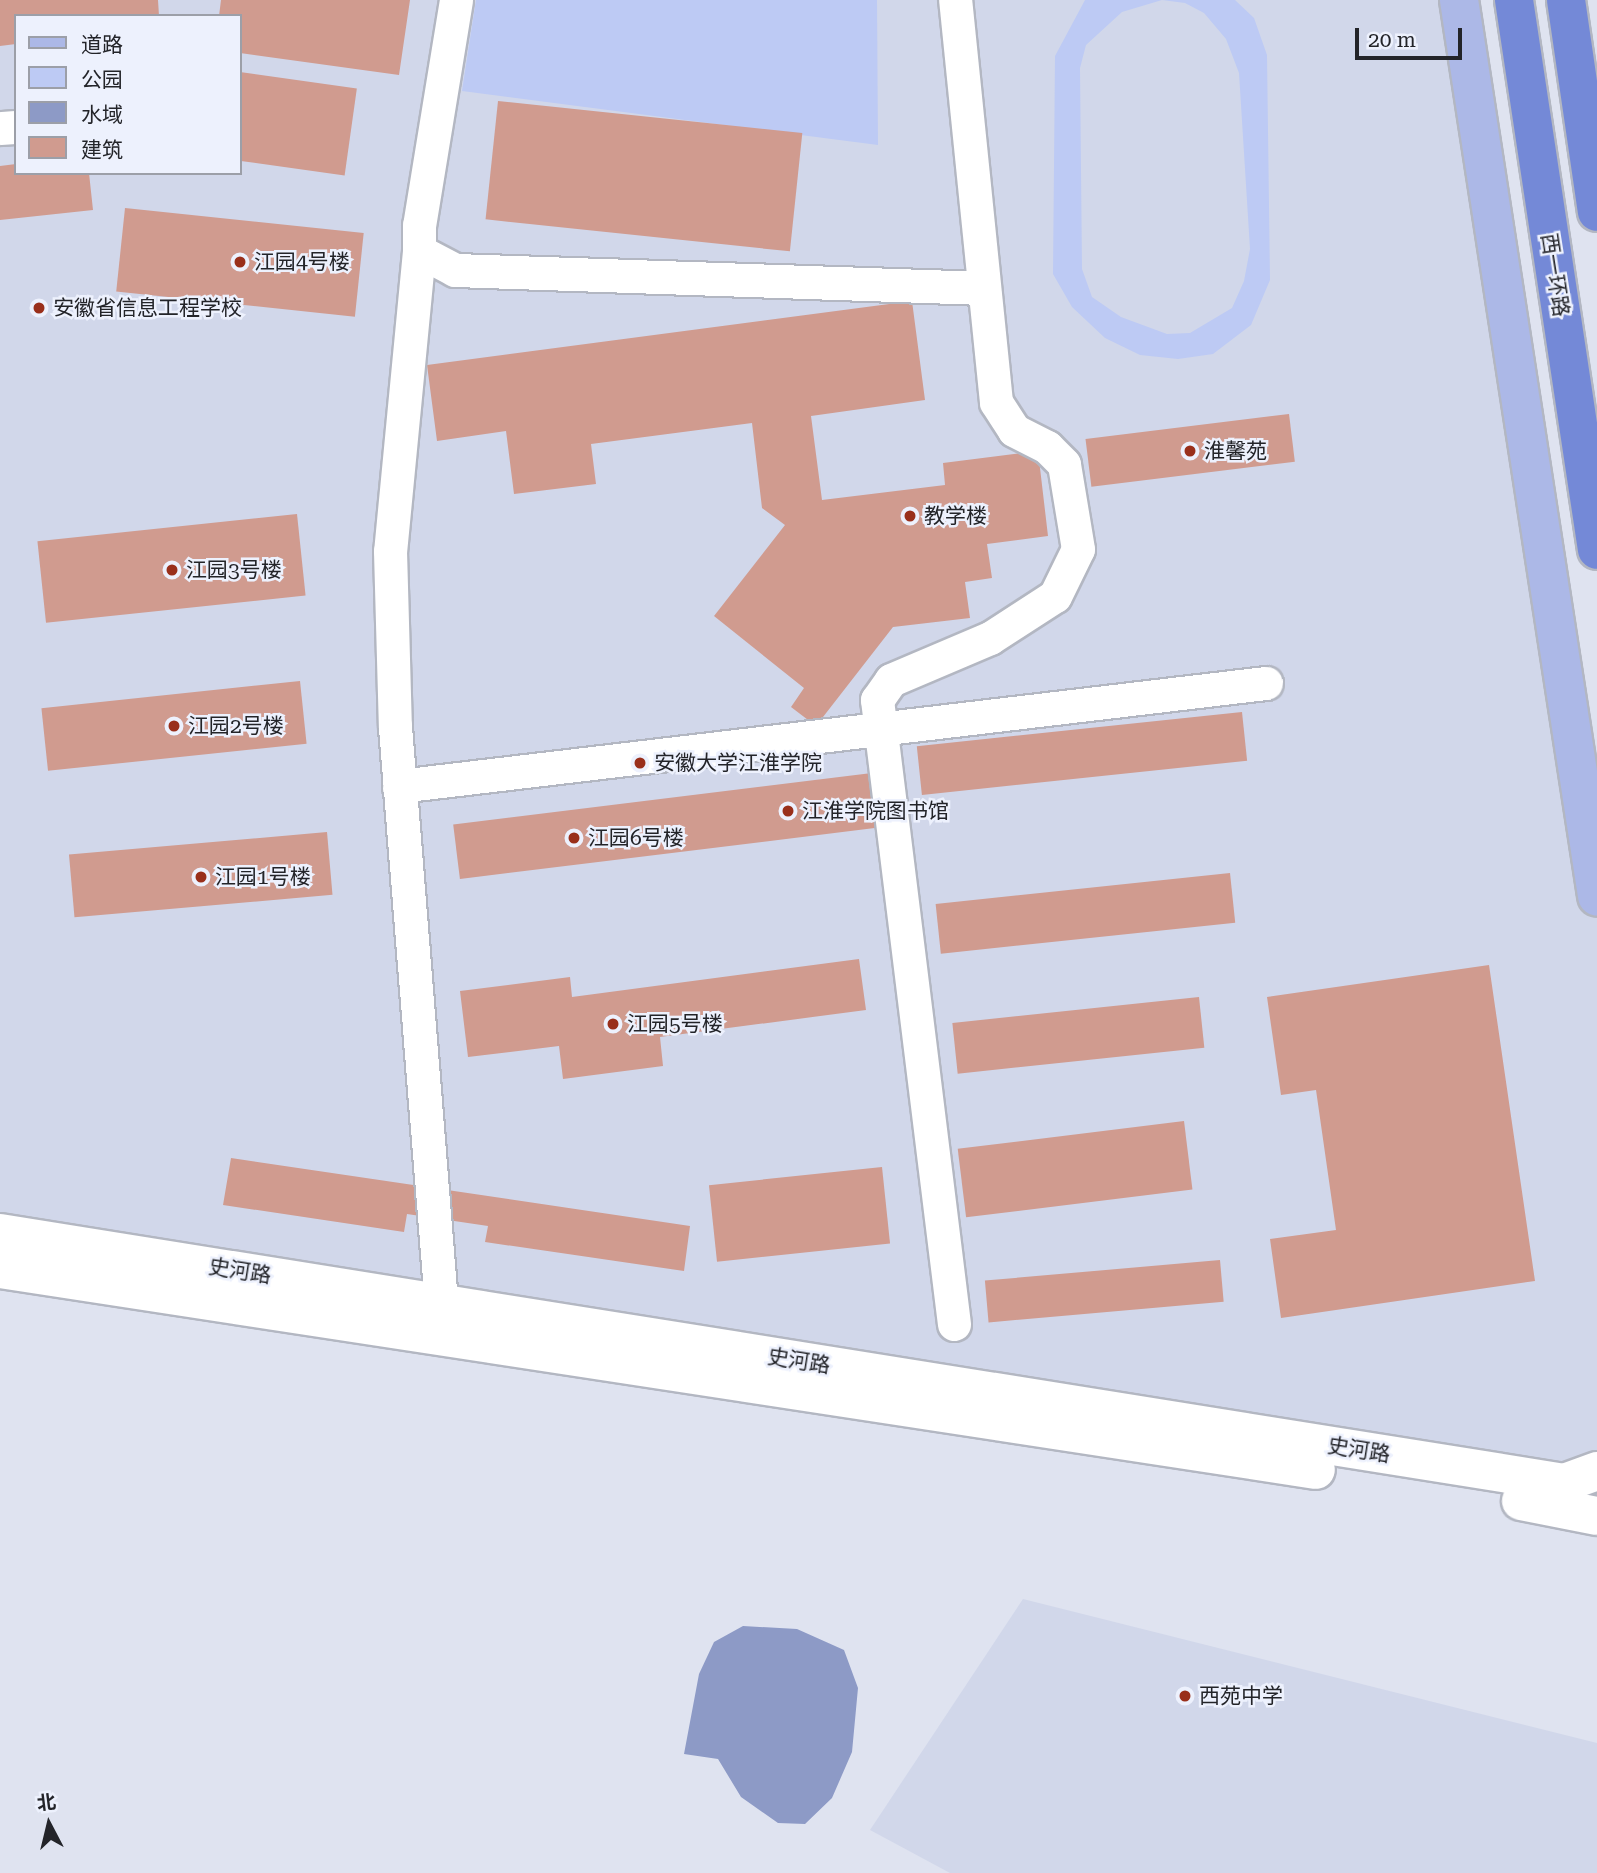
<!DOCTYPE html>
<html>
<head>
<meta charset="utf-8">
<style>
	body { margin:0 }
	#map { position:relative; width:1597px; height:1873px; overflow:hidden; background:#dfe3f0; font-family:"Roboto Serif","Noto Sans SC",serif }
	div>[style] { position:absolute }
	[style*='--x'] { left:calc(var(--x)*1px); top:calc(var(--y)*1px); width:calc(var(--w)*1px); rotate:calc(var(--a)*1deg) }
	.built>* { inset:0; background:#d1d7ea }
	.green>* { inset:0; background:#bdcaf4 }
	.water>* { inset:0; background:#8d9ac6 }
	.building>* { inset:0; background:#d09b8f; transform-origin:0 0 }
	.roads { filter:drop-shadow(2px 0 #b3b7c2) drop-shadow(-2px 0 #b3b7c2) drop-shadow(0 2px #b3b7c2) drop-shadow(0 -2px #b3b7c2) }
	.street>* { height:33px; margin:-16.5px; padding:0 16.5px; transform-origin:16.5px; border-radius:16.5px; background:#fff }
	.secondary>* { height:38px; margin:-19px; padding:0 19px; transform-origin:19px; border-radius:19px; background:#fff }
	.primary>* { height:38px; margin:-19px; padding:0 19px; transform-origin:19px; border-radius:19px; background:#acb8e7 }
	.highway>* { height:38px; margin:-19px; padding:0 19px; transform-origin:19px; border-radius:19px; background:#7489d7 }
	.dots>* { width:19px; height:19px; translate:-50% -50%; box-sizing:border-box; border:4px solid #edf1fd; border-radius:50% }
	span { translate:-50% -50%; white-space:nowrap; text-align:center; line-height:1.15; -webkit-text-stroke:5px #edf1fd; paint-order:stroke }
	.poi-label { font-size:21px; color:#232429 }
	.left { translate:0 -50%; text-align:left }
	.street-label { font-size:21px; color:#232429 }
	.legend { position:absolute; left:14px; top:14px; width:228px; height:161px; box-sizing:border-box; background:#edf1fd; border:2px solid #9c9fa8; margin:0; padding:9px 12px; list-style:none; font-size:21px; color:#232429 }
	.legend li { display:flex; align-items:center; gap:14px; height:35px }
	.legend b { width:35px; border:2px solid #9c9fa8 }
	.north { position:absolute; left:14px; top:1789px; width:70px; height:70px; -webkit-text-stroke:5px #edf1fd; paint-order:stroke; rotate:353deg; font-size:19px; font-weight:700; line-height:28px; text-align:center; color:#232429 }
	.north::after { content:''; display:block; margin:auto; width:24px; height:32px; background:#232429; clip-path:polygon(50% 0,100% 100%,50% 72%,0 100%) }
	.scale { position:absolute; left:1355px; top:28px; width:107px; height:32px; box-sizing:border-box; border:4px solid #232429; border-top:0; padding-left:9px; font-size:21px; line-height:24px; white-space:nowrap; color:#232429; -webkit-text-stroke:5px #edf1fd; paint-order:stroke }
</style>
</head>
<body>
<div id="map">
	<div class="built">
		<div style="clip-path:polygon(evenodd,0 0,1459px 0,1597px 896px,1597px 1471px,0 1233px,0 0,16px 16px,240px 16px,240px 173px,16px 173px,16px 16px)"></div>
		<div style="clip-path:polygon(1023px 1599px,1597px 1743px,1597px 1873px,950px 1873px,870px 1830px)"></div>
	</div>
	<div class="green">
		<div style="clip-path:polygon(476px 0,877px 0,878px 145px,462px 91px)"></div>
		<div style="clip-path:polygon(evenodd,1235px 0,1254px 18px,1267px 55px,1270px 280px,1251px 325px,1213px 354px,1178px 359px,1140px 355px,1105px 338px,1072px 307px,1053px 274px,1055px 56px,1085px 0,1235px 0,1162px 0,1185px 3px,1204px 13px,1226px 39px,1239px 73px,1250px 249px,1244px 281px,1232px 308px,1190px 333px,1167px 334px,1121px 317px,1092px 297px,1082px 269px,1080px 68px,1086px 45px,1122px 12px,1162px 0)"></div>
	</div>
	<div class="water">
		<div style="clip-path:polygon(743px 1626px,797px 1629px,844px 1650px,858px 1688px,852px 1752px,832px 1798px,805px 1824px,778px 1823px,741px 1797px,718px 1759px,684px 1754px,699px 1674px,714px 1642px)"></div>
	</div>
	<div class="building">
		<div style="clip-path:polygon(0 0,158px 0,159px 16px,16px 16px,16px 44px,0 46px)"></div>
		<div style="clip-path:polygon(221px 0,410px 0,399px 75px,240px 53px,240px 16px,219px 16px)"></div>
		<div style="left:240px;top:72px;width:118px;height:88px;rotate:8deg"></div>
		<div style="left:498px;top:101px;width:306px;height:119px;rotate:6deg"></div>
		<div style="clip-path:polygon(16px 164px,16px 173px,89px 173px,93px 210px,0 220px,0 166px)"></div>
		<div style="left:125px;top:208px;width:240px;height:84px;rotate:6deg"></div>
		<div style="clip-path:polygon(912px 301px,925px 400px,811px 416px,822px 500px,945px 485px,943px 463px,1038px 451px,1048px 536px,987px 544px,992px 578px,965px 582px,970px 618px,893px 627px,816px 726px,791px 707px,804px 688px,714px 616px,785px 525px,762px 508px,752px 423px,591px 444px,596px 484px,514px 494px,506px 431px,437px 441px,427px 365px)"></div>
		<div style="left:1289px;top:414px;width:48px;height:205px;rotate:83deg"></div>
		<div style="left:297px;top:514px;width:82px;height:261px;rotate:84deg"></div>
		<div style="left:300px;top:681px;width:63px;height:260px;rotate:84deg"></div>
		<div style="left:1242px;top:712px;width:49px;height:327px;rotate:84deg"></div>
		<div style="left:880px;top:772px;width:55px;height:430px;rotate:83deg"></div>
		<div style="left:327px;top:832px;width:63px;height:259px;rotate:85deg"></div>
		<div style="left:1230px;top:873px;width:50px;height:296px;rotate:84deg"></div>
		<div style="clip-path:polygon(859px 959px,866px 1010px,660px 1037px,663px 1066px,563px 1079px,559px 1046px,468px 1057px,460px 991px,570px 977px,572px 997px)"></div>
		<div style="clip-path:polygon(1489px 965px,1535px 1281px,1281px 1318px,1270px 1239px,1336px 1230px,1316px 1090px,1281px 1095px,1267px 997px)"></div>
		<div style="left:1199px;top:997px;width:51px;height:248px;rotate:84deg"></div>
		<div style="left:1184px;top:1121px;width:69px;height:228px;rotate:83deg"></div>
		<div style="clip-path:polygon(231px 1158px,690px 1226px,684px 1271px,485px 1242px,488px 1226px,407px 1214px,404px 1232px,223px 1205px)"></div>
		<div style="left:882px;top:1167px;width:77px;height:174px;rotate:84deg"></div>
		<div style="left:1220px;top:1260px;width:42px;height:236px;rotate:85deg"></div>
	</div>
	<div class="roads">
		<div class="street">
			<div style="--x:456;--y:0;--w:228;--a:99.3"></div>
			<div style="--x:419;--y:225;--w:26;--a:90"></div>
			<div style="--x:419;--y:251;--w:41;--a:27.8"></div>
			<div style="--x:455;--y:270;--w:528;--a:1.95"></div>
			<div style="--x:0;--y:128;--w:16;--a:-4"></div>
			<div style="--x:419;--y:251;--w:301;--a:95.5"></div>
			<div style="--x:390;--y:551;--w:176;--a:88.4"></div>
			<div style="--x:395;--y:727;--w:578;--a:85.43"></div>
			<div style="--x:399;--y:786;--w:873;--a:-6.78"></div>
			<div style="--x:954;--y:1324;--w:629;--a:-97.03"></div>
			<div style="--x:877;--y:700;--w:24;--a:-55"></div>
			<div style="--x:891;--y:680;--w:108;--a:-23"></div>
			<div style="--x:990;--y:638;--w:77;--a:-32.9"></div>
			<div style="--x:1055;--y:596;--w:52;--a:-63.9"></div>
			<div style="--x:1078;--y:549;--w:86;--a:-99.4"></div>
			<div style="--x:1064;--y:464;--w:24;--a:-135"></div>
			<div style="--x:1047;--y:447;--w:37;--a:-153"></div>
			<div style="--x:1014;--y:430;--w:33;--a:-123"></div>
			<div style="--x:996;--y:402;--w:404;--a:-95.8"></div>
		</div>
		<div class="secondary">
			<div style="--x:0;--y:1233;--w:1584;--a:9.08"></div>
			<div style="--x:1564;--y:1483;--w:35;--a:-20"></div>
			<div style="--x:0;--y:1269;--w:1331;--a:8.68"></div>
			<div style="--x:1521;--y:1501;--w:77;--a:11.2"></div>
		</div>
		<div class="primary">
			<div style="--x:1459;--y:0;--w:907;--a:81.24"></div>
		</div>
		<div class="highway">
			<div style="--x:1514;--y:0;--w:556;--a:81.42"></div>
			<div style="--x:1566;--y:0;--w:214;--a:81.7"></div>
		</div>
	</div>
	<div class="dots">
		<div style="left:240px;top:262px;background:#992f1b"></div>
		<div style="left:39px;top:308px;background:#992f1b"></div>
		<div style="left:1190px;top:451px;background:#992f1b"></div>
		<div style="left:910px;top:516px;background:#992f1b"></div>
		<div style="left:172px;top:570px;background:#992f1b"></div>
		<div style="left:174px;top:726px;background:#992f1b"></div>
		<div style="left:640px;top:763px;background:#992f1b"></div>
		<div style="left:788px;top:811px;background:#992f1b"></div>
		<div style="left:574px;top:838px;background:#992f1b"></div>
		<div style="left:201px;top:877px;background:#992f1b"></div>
		<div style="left:613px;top:1024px;background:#992f1b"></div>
		<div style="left:1185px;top:1696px;background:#992f1b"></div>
	</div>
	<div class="poi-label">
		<span class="left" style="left:254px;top:262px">江园4号楼</span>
		<span class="left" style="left:53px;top:308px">安徽省信息工程学校</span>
		<span class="left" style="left:1204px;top:451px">淮馨苑</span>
		<span class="left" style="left:924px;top:516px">教学楼</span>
		<span class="left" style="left:186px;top:570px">江园3号楼</span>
		<span class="left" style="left:188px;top:726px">江园2号楼</span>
		<span class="left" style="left:654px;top:763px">安徽大学江淮学院</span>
		<span class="left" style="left:802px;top:811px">江淮学院图书馆</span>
		<span class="left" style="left:588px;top:838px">江园6号楼</span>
		<span class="left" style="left:215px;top:877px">江园1号楼</span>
		<span class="left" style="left:627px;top:1024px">江园5号楼</span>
		<span class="left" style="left:1199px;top:1696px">西苑中学</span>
	</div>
	<div class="street-label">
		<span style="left:1555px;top:275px;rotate:81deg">西一环路</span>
		<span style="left:240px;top:1271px;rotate:9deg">史河路</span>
		<span style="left:799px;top:1361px;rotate:9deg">史河路</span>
		<span style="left:1359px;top:1450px;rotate:9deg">史河路</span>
	</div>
	<ul class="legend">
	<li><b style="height:9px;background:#acb8e7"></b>道路</li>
	<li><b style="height:19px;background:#bdcaf4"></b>公园</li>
	<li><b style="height:19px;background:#8d9ac6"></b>水域</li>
	<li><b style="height:19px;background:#d09b8f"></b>建筑</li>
	</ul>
	<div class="north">北</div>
	<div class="scale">20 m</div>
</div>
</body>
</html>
